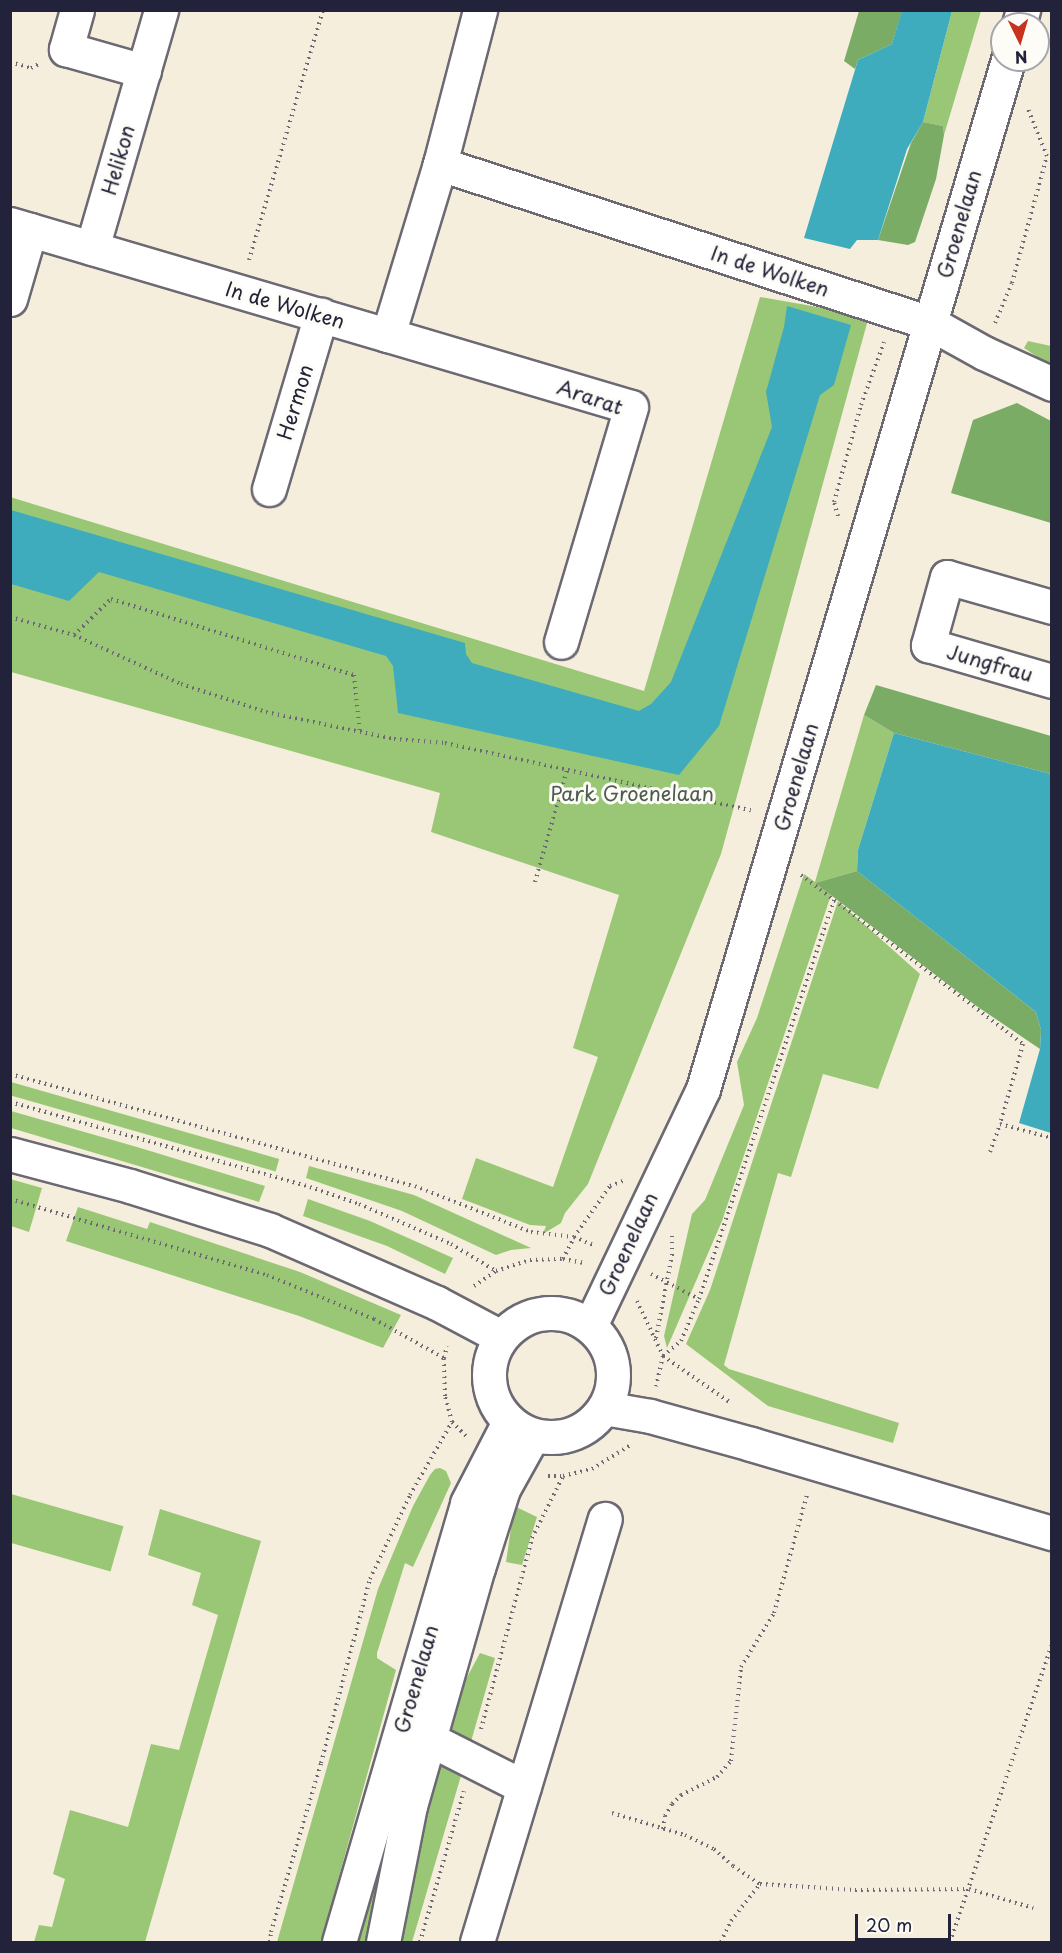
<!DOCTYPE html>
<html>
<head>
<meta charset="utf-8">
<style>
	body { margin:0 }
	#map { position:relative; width:1062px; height:1953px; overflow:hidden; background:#f5eedc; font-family:"Playpen Sans",sans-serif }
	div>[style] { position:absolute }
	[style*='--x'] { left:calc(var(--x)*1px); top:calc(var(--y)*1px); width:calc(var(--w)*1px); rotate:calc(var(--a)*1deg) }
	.green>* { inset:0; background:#9ac775; transform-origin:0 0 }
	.forest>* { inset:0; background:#7bac66 }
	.water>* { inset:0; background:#3eacbd }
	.path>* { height:4px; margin-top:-2px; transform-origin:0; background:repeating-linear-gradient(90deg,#6c6973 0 1.5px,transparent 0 6px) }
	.roads { filter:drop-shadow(2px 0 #6c6973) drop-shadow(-2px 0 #6c6973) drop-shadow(0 2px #6c6973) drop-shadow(0 -2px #6c6973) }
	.minor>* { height:33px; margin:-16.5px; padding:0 16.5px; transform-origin:16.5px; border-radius:16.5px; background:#fff }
	.minor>.ring { margin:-16.5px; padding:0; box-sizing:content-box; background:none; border:33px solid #fff; border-radius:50% }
	span { translate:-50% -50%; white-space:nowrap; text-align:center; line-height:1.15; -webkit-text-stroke:6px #fdfcf7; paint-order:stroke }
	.street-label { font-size:20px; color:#22223b }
	.park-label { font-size:20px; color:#4c5c4f }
	.frame { position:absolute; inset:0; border:12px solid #22223b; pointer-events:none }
	.north { position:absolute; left:990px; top:12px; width:60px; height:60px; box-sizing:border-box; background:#fdfcf7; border:2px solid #a5a5ac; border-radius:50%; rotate:175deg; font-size:16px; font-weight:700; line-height:24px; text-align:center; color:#22223b }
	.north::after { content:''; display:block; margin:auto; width:21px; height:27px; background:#c8321e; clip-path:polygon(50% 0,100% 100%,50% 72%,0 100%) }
	.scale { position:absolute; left:855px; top:1914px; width:96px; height:27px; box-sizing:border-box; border:3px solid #22223b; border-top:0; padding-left:8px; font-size:18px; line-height:21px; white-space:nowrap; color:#22223b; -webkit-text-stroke:4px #fdfcf7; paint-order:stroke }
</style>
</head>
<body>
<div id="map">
	<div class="green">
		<div style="clip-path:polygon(952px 11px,981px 11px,944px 135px,943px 126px,923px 122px)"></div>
		<div style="clip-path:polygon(760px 297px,869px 316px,721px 854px,588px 1184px,565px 1213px,561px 1223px,543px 1234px,546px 1226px,530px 1225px,462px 1199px,476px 1158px,553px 1187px,598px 1057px,573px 1048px,619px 895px,431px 832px,440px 793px,11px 672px,10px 497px,644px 691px)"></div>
		<div style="clip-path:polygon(1028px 341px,1051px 346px,1051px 366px,1024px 348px)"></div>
		<div style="clip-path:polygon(864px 715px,894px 733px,858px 850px,857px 871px,815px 883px,831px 895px,722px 1221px,667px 1348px,664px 1336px,692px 1214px,705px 1200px,744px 1105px,737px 1062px,757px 1018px,804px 874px,815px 882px)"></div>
		<div style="clip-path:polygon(838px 901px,920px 974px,878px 1089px,823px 1074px,791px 1177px,778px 1173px,724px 1365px,729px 1369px,899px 1423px,893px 1443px,768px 1406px,686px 1344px,710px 1290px)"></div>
		<div style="left:11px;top:1082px;width:279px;height:13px;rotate:16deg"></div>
		<div style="clip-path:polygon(11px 1111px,137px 1147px,265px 1186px,259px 1202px,11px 1128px)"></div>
		<div style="clip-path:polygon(309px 1166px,414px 1195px,531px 1248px,511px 1250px,496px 1255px,402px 1211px,306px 1178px)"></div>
		<div style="clip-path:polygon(10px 1179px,42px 1188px,29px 1232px,11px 1226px)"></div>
		<div style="clip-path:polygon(308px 1199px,370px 1221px,453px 1258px,445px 1274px,387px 1246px,303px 1216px)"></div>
		<div style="clip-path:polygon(78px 1207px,147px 1229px,150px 1222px,300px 1272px,401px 1315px,383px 1348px,299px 1316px,66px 1241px)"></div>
		<div style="clip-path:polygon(440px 1468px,446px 1471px,451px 1483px,413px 1567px,405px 1563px,377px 1653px,377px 1658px,396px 1670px,321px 1942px,277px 1942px,378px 1589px,413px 1506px,430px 1475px,435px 1469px)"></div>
		<div style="left:11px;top:1494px;width:117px;height:47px;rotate:16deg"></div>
		<div style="clip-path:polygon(510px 1504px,537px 1517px,522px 1565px,506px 1562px,511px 1528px)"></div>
		<div style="clip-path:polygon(160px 1509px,261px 1541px,145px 1942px,34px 1942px,39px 1925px,52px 1927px,65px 1879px,53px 1874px,70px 1810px,128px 1827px,151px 1744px,179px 1750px,218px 1615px,192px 1605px,201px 1573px,148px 1555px)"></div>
		<div style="clip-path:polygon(480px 1653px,495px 1658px,470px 1745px,448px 1729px,451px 1707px)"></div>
		<div style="clip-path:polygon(436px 1760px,463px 1769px,412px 1942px,398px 1942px)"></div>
		<div style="clip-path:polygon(374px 1863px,391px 1869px,373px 1942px,353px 1942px)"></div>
	</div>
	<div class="forest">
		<div style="clip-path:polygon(859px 11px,902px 11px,892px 44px,858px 60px,855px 69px,844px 61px)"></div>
		<div style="clip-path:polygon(923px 122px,943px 126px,944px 135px,936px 179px,915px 242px,908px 245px,878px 240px,911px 143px)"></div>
		<div style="clip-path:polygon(1017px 403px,1051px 421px,1051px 523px,951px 493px,973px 420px)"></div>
		<div style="clip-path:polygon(876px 685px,1051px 736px,1051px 774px,894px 733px,864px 715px)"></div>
		<div style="clip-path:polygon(857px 871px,1036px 1012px,1041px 1030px,1040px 1049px,975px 1005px,815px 883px)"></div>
	</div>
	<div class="water">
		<div style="clip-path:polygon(902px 10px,952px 11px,923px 122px,907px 149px,878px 240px,857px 240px,850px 249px,804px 238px,858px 60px,892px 44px)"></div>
		<div style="clip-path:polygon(787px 306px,851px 325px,834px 385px,820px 395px,719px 726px,679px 775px,398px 713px,393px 666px,386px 656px,99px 572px,69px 601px,11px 584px,11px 510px,465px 643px,466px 654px,472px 663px,639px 711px,651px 704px,671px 682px,772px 427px,766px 392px,784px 327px)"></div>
		<div style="clip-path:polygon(894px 733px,1051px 774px,1051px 1133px,1019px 1123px,1040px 1049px,1041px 1030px,1036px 1012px,857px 871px,858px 850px)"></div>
	</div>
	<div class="path">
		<div style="--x:10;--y:62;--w:22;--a:16"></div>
		<div style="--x:31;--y:68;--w:9;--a:-27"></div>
		<div style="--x:249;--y:260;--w:261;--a:-73.5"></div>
		<div style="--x:995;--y:323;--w:43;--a:-67"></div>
		<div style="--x:1012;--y:283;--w:132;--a:-74.6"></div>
		<div style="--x:1047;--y:156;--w:51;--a:-112"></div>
		<div style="--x:838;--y:516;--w:15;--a:-106"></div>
		<div style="--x:834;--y:502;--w:101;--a:-74.4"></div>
		<div style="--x:861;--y:405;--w:67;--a:-69.9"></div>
		<div style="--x:10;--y:617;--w:66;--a:15.7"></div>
		<div style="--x:74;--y:635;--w:118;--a:24.6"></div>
		<div style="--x:181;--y:684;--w:89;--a:18.2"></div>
		<div style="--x:266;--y:712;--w:131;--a:11.9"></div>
		<div style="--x:394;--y:739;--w:51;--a:4.5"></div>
		<div style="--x:445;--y:743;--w:313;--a:12.4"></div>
		<div style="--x:74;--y:635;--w:52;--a:-44.2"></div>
		<div style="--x:111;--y:599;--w:255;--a:17.4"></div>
		<div style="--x:354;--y:675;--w:58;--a:84.1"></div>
		<div style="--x:801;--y:875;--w:279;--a:37.3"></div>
		<div style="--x:1023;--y:1044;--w:83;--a:106"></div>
		<div style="--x:1000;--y:1124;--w:54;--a:15.1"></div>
		<div style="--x:535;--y:882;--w:116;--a:-74.1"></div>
		<div style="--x:10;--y:1074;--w:420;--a:15.5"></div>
		<div style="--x:415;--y:1186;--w:125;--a:21.6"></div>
		<div style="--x:531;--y:1232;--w:43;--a:6.6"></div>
		<div style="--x:574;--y:1237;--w:21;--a:23"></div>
		<div style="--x:10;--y:1102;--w:312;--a:15.8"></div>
		<div style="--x:310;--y:1187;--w:52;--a:19.1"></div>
		<div style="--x:359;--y:1204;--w:100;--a:23.5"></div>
		<div style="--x:451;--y:1244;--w:52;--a:31"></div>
		<div style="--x:990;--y:1152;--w:30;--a:-70"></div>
		<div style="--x:10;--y:1199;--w:268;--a:16.5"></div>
		<div style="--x:267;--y:1275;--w:116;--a:22.4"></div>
		<div style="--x:374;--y:1319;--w:80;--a:29.1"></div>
		<div style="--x:563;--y:1259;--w:25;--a:-63"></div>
		<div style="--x:574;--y:1237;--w:62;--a:-54.8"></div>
		<div style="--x:610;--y:1186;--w:14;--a:-21"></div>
		<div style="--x:651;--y:1274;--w:54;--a:27.5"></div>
		<div style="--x:474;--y:1286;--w:27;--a:-34"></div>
		<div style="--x:496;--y:1271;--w:36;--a:-18"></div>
		<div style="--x:530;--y:1260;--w:33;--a:-2"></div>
		<div style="--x:563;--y:1259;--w:20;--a:11"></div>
		<div style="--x:637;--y:1301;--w:61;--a:64.7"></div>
		<div style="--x:663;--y:1356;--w:31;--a:103"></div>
		<div style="--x:656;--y:1338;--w:85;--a:-79.1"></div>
		<div style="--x:672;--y:1255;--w:22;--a:-90"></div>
		<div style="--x:663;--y:1356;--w:23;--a:-40"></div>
		<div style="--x:681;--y:1341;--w:46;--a:-66.8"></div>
		<div style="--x:699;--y:1299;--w:421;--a:-71.3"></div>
		<div style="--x:663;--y:1356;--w:83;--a:34.7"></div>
		<div style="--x:452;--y:1422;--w:20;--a:45"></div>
		<div style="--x:548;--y:1476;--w:15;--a:0"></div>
		<div style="--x:481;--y:1729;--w:198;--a:-75"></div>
		<div style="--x:532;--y:1538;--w:69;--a:-63.4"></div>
		<div style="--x:563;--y:1476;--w:30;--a:-14"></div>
		<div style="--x:592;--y:1469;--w:44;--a:-31.9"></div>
		<div style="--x:612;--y:1813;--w:76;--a:16.8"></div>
		<div style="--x:685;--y:1835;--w:32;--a:26"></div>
		<div style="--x:714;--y:1849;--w:25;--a:42"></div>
		<div style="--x:733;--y:1866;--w:32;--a:34"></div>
		<div style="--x:760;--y:1884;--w:95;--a:3.6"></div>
		<div style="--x:855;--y:1890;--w:114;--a:-0.5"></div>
		<div style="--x:969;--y:1889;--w:67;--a:16.5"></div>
		<div style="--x:663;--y:1829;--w:13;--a:-81"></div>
		<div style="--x:665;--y:1816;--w:14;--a:-60"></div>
		<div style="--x:672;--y:1804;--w:13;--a:-45"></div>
		<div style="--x:681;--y:1795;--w:40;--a:-26.6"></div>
		<div style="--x:717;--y:1777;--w:21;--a:-49"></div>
		<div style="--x:731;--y:1761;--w:95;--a:-83.9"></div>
		<div style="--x:741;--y:1667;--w:63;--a:-58.6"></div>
		<div style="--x:774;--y:1613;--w:123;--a:-74.4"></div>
		<div style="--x:270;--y:1942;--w:10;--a:-84"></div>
		<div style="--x:271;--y:1932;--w:176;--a:-73.5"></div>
		<div style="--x:321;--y:1763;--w:190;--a:-75.1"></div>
		<div style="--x:370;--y:1579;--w:93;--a:-64.5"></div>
		<div style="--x:410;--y:1495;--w:84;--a:-60.1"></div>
		<div style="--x:452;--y:1422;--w:27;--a:-105"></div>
		<div style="--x:445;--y:1396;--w:38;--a:-92"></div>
		<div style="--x:444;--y:1358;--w:12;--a:-76"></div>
		<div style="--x:420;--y:1942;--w:157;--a:-73.8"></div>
		<div style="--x:721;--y:1942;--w:23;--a:-65"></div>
		<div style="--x:731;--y:1921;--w:47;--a:-51.9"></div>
		<div style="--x:950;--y:1942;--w:315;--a:-71.1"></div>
	</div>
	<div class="roads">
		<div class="minor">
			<div style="--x:77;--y:10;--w:41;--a:105.8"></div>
			<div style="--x:66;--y:49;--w:81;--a:15.8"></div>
			<div style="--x:1019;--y:24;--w:15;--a:-74"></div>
			<div style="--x:440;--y:164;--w:515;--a:17.98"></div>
			<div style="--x:930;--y:323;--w:62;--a:29.1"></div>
			<div style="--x:984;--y:353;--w:75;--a:24.5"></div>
			<div style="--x:10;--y:224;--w:394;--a:16.4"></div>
			<div style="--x:388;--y:335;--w:179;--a:-73.1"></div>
			<div style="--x:440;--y:164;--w:159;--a:-75.4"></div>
			<div style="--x:92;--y:248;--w:248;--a:-73.8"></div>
			<div style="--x:10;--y:299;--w:72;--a:-73.8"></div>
			<div style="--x:388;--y:335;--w:253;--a:16.5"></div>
			<div style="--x:631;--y:407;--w:245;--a:106.6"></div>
			<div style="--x:269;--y:489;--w:182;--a:-73.4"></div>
			<div style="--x:1052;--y:607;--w:109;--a:-164.1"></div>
			<div style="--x:947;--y:577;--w:71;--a:105.6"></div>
			<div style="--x:928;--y:645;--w:129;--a:16.2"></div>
			<div style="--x:10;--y:1154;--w:124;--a:14.9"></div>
			<div style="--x:130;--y:1186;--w:147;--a:17.4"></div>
			<div style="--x:270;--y:1230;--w:182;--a:23.6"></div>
			<div style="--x:437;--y:1303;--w:72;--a:28"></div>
			<div class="ring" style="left:489px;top:1313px;width:91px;height:91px"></div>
			<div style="--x:590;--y:1326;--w:263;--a:-64.5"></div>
			<div style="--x:703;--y:1089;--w:1073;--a:-73.49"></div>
			<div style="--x:604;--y:1408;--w:47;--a:9.9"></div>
			<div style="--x:650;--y:1416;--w:105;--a:15.5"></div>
			<div style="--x:751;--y:1444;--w:314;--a:16.5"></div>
			<div style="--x:429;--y:1739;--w:106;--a:26.8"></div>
			<div style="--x:339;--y:1942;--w:457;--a:-73.7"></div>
			<div style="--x:467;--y:1503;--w:91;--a:-62.6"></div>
			<div style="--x:383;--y:1942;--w:139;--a:-78.8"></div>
			<div style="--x:410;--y:1806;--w:248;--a:-74.1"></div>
			<div style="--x:478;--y:1568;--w:83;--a:-72.4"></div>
			<div style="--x:503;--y:1489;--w:62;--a:-60.9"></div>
			<div style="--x:477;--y:1942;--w:442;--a:-73.2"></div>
		</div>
	</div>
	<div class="street-label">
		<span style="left:118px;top:160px;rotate:-74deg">Helikon</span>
		<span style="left:959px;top:224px;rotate:-74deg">Groenelaan</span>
		<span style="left:770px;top:271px;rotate:18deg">In de Wolken</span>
		<span style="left:285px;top:305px;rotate:16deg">In de Wolken</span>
		<span style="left:590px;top:397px;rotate:19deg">Ararat</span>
		<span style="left:295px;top:402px;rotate:-73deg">Hermon</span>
		<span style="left:990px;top:663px;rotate:16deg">Jungfrau</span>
		<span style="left:796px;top:777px;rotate:-74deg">Groenelaan</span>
		<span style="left:628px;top:1244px;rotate:-65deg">Groenelaan</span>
		<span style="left:416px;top:1679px;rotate:-74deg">Groenelaan</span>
	</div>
	<div class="park-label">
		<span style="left:632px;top:793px">Park Groenelaan</span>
	</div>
	<div class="frame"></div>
	<div class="north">N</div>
	<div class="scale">20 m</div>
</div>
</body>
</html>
